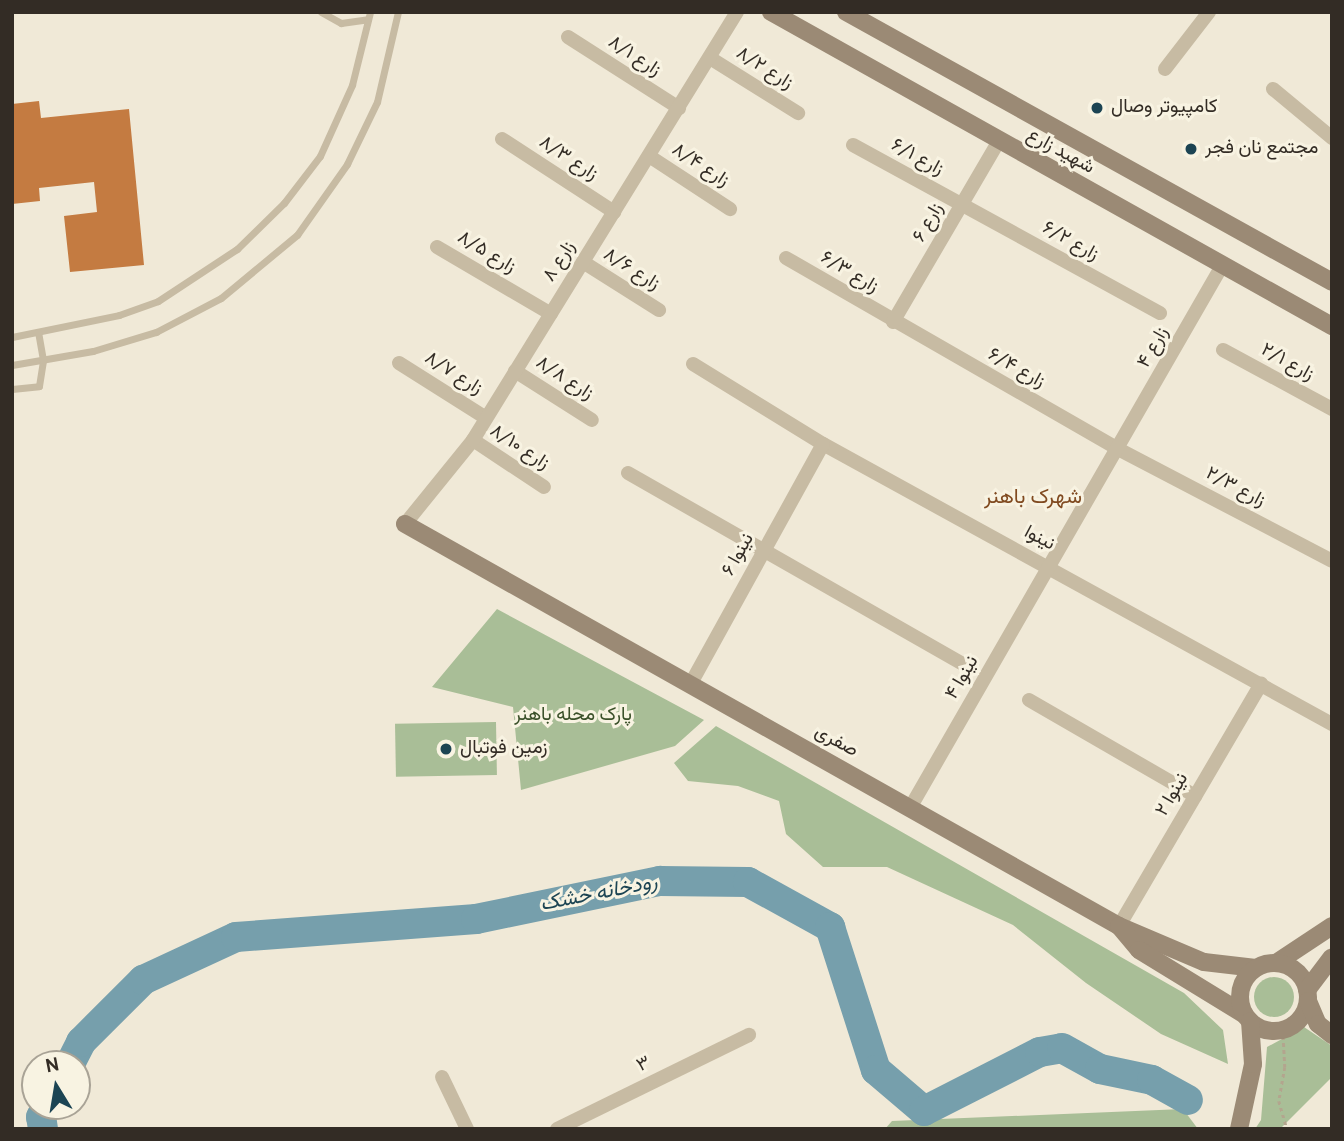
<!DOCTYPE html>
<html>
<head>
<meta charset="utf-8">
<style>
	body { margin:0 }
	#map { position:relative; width:1344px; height:1141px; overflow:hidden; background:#f0e9d7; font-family:Overpass,Vazirmatn,sans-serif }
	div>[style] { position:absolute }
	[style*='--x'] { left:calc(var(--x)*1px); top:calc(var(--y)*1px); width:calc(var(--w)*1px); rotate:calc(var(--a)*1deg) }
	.green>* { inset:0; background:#a9be97; transform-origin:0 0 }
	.round { border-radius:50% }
	.river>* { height:30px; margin:-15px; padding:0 15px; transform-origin:15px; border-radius:15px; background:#769fac }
	.building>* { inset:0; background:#c47b41 }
	.path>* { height:2.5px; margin-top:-1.25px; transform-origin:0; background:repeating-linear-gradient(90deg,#b3a58e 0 3.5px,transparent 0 7px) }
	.lane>* { height:7px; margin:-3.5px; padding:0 3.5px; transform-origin:3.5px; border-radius:3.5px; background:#c7bba3 }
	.street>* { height:14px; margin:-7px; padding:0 7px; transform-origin:7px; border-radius:7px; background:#c7bba3 }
	.secondary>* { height:18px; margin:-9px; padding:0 9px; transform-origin:9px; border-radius:9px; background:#9b8a75 }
	.secondary>.ring { margin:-9px; padding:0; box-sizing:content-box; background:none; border:18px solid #9b8a75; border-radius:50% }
	.dots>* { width:19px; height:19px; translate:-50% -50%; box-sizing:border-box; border:4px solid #f8f3e2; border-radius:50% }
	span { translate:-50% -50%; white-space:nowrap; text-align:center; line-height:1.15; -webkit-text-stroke:6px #f8f3e2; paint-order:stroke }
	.street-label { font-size:19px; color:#332c25 }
	.poi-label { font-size:19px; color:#332c25 }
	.left { translate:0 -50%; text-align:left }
	.park-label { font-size:19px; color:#3a5029 }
	.neighbourhood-label { font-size:21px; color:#804a20 }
	.water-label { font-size:21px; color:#1c4453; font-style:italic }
	.frame { position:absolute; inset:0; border:14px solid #332c25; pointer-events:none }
	.north { position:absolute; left:21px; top:1050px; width:70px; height:70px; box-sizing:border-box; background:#f8f3e2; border:2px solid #a9a396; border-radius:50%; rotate:349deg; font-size:19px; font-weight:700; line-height:28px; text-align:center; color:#332c25 }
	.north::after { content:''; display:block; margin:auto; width:24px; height:32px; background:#1c4453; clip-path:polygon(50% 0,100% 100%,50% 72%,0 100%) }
</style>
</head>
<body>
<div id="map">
	<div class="green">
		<div style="clip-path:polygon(497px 609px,704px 720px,675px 746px,521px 790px,513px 707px,432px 687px)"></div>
		<div style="left:496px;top:722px;width:53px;height:101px;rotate:89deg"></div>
		<div style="clip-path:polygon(716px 726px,1184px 993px,1223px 1030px,1228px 1064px,1161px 1034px,1086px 983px,1013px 925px,887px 867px,823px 867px,786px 834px,779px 801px,738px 786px,688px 781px,674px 763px)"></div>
		<div class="round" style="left:1254px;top:977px;width:40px;height:40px"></div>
		<div style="clip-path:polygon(1304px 1027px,1332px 1046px,1332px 1077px,1280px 1129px,1255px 1129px,1261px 1120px,1267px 1047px)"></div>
		<div style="clip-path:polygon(1183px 1109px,1198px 1129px,885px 1129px,892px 1121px)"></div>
	</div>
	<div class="river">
		<div style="--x:70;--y:1064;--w:25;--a:-63"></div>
		<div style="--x:81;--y:1042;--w:88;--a:-45"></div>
		<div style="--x:143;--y:980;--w:102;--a:-24.8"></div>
		<div style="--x:236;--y:937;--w:241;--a:-4.3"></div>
		<div style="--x:476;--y:919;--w:188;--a:-11.7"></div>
		<div style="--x:660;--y:881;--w:88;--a:0.7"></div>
		<div style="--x:748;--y:882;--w:94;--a:28.8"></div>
		<div style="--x:830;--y:927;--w:150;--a:72.2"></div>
		<div style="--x:876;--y:1070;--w:63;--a:40.5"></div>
		<div style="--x:924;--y:1111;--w:130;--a:-27"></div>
		<div style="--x:1040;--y:1052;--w:22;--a:-10"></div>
		<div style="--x:1062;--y:1048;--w:43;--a:28.9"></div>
		<div style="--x:1100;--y:1069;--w:53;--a:11.9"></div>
		<div style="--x:1152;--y:1080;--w:41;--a:29.1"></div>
		<div style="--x:43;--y:1129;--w:12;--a:-99"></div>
		<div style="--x:41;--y:1117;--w:13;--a:-61"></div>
	</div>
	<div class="building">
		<div style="clip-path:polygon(39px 101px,41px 118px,129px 109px,144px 265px,70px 272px,64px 216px,97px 212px,94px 182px,39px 188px,40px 201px,12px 204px,12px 104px)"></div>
	</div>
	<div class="path">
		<div style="--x:1283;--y:1029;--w:38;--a:87"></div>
		<div style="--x:1285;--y:1067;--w:35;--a:100"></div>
		<div style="--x:1279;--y:1101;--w:29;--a:74"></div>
	</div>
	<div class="lane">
		<div style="--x:321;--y:12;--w:23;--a:29"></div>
		<div style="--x:341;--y:23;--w:27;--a:-8"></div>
		<div style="--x:12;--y:337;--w:109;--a:-11.6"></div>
		<div style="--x:119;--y:315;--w:41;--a:-19.7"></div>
		<div style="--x:158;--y:301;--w:95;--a:-33.4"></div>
		<div style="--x:237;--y:249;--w:66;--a:-44.4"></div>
		<div style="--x:284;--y:203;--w:59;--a:-52.5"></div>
		<div style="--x:320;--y:156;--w:78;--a:-65.7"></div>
		<div style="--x:352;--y:85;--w:75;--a:-76.1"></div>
		<div style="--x:12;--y:365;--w:82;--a:-9.8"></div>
		<div style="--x:93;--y:351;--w:66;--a:-16.8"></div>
		<div style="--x:156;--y:332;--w:73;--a:-27.6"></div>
		<div style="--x:221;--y:298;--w:99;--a:-39.7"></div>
		<div style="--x:297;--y:235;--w:87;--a:-54.8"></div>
		<div style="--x:347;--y:164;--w:69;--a:-64.2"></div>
		<div style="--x:377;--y:102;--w:92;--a:-76.9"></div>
		<div style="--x:12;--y:389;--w:27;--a:-6"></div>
		<div style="--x:39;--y:386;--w:26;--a:-81"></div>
		<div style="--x:43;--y:360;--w:28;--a:-100"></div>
	</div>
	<div class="street">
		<div style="--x:568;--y:37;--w:132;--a:32.6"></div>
		<div style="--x:710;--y:58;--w:104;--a:32"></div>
		<div style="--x:1165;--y:69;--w:72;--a:-52.3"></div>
		<div style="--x:1273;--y:89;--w:77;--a:39.7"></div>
		<div style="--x:502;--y:139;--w:134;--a:33.1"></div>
		<div style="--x:853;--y:145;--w:350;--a:28.7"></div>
		<div style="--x:649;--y:156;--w:97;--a:33.2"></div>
		<div style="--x:437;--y:247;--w:132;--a:30.4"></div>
		<div style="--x:786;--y:258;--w:385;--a:29.9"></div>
		<div style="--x:1120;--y:450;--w:239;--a:27.6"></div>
		<div style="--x:583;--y:262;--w:90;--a:32.3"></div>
		<div style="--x:893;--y:322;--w:208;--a:-59.7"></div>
		<div style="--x:1223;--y:350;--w:124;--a:28.4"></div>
		<div style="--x:399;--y:363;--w:103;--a:32.3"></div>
		<div style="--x:693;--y:364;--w:153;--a:31.6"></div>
		<div style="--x:823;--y:444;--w:581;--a:28.82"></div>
		<div style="--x:515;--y:371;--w:91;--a:32.5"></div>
		<div style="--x:473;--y:440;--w:85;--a:33.5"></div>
		<div style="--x:628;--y:473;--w:383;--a:29.7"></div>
		<div style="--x:405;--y:524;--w:108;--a:-51"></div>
		<div style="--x:473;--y:440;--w:503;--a:-58.33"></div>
		<div style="--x:690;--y:685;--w:275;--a:-61.1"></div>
		<div style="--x:1029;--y:700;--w:192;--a:30"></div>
		<div style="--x:910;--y:808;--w:628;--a:-60.09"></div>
		<div style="--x:1119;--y:926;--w:281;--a:-59.6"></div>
		<div style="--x:442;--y:1077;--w:58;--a:64.3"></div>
		<div style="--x:557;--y:1129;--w:214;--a:-26.1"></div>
	</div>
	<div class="secondary">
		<div style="--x:771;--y:12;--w:643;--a:29.24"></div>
		<div style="--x:846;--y:12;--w:556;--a:29.05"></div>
		<div style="--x:405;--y:524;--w:819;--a:29.38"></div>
		<div style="--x:1119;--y:926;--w:92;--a:23"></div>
		<div style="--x:1204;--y:962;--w:52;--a:6.6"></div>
		<div style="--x:1119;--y:926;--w:31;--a:50"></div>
		<div style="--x:1139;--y:950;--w:124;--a:31.5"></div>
		<div style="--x:1276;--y:963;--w:67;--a:-33.5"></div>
		<div class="ring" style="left:1240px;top:963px;width:50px;height:50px"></div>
		<div style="--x:1307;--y:990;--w:41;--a:-52.9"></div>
		<div style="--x:1308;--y:1001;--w:25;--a:67"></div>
		<div style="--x:1318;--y:1024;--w:18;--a:38"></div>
		<div style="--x:1239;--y:1129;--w:66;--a:-77.8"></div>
		<div style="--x:1253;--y:1064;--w:43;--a:-94"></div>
	</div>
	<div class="dots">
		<div style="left:1097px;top:108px;background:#1c4453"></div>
		<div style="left:1191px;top:149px;background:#1c4453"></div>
		<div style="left:446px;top:749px;background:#1c4453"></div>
	</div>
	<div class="street-label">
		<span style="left:634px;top:57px;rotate:33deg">۸/۱ زارع</span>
		<span style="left:764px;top:69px;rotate:32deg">۸/۲ زارع</span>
		<span style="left:1060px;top:152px;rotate:29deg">شهید زارع</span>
		<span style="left:917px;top:158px;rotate:29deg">۶/۱ زارع</span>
		<span style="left:568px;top:159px;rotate:33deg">۸/۳ زارع</span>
		<span style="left:700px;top:166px;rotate:33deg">۸/۴ زارع</span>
		<span style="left:929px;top:223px;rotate:-60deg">۶ زارع</span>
		<span style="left:1070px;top:242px;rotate:29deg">۶/۲ زارع</span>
		<span style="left:486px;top:253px;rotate:31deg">۸/۵ زارع</span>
		<span style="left:560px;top:262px;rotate:-58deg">۸ زارع</span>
		<span style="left:631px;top:270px;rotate:32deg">۸/۶ زارع</span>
		<span style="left:849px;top:273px;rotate:31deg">۶/۳ زارع</span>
		<span style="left:1154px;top:348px;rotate:-61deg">۴ زارع</span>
		<span style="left:1287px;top:363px;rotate:29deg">۲/۱ زارع</span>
		<span style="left:1016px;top:369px;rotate:29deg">۶/۴ زارع</span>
		<span style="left:453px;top:374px;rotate:32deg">۸/۷ زارع</span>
		<span style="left:564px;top:379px;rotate:33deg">۸/۸ زارع</span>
		<span style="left:519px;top:448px;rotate:33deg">۸/۱۰ زارع</span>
		<span style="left:1235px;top:488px;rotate:28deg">۲/۳ زارع</span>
		<span style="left:1039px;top:539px;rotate:28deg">نینوا</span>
		<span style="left:739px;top:555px;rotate:-61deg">۶ نینوا</span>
		<span style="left:963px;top:678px;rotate:-60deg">۴ نینوا</span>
		<span style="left:836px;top:742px;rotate:29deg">صفری</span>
		<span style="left:1173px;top:795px;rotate:-60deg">۲ نینوا</span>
		<span style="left:644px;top:1065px;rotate:-26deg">۳</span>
	</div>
	<div class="poi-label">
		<span class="left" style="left:1111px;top:108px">کامپیوتر وصال</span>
		<span class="left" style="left:1205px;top:149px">مجتمع نان فجر</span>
		<span class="left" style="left:460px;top:749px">زمین فوتبال</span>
	</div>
	<div class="park-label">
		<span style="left:573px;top:716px">پارک محله باهنر</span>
	</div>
	<div class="neighbourhood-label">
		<span style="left:1033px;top:498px">شهرک باهنر</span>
	</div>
	<div class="water-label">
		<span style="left:599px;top:894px;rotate:-11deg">رودخانه خشک</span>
	</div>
	<div class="frame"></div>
	<div class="north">N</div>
</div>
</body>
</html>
